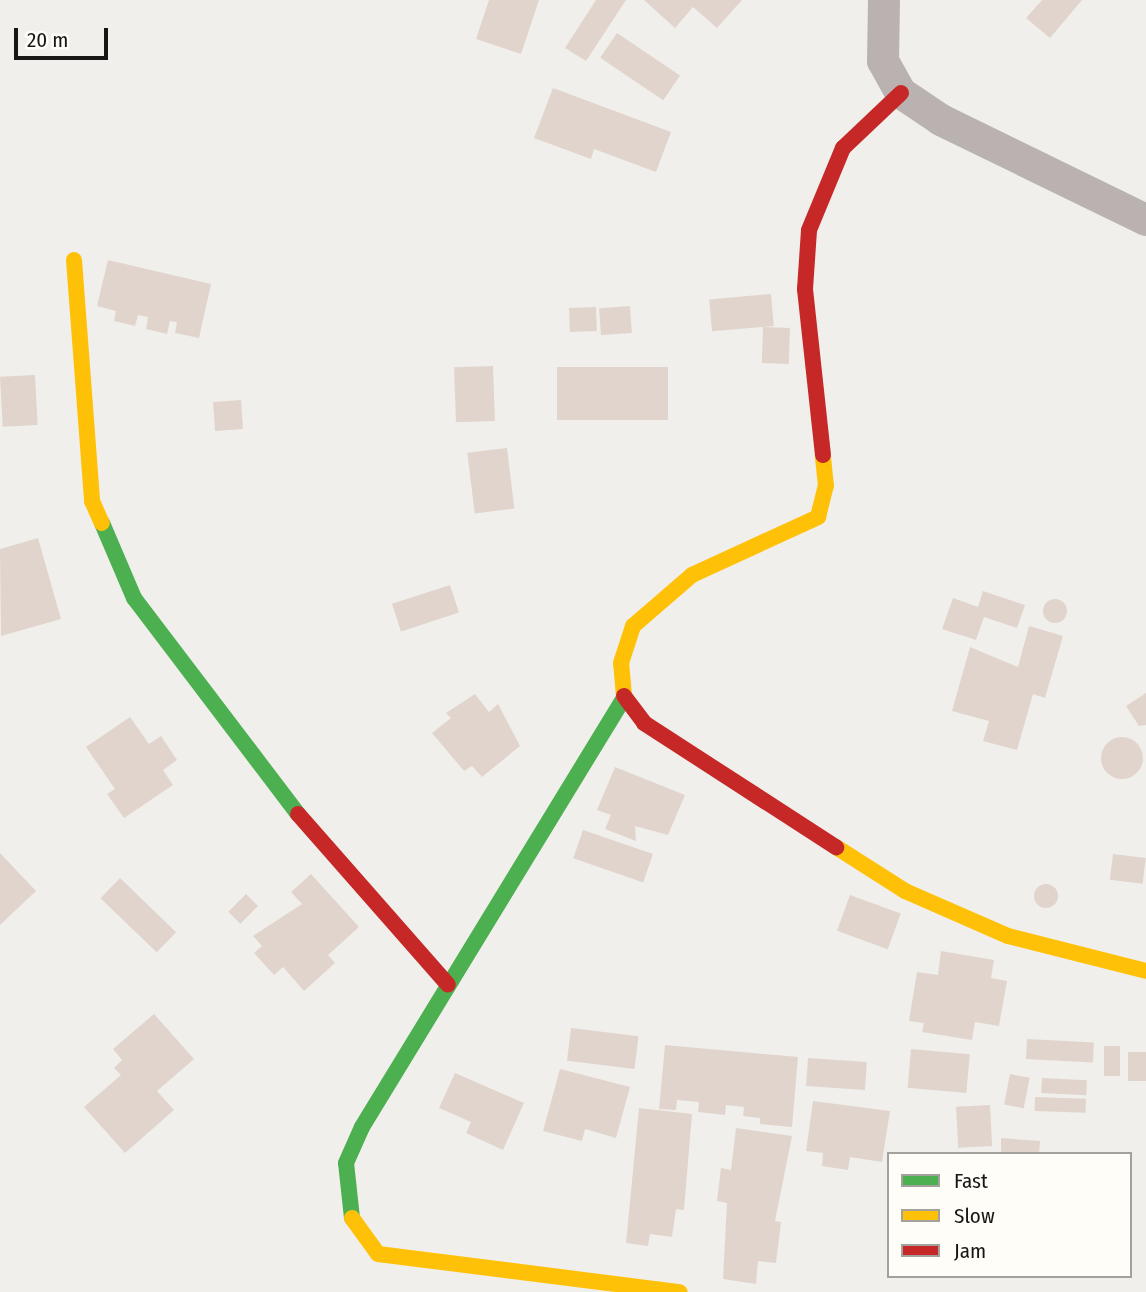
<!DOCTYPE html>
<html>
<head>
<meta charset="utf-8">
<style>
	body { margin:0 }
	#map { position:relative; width:1146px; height:1292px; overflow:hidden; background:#f0efeb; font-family:"Fira Sans Condensed",sans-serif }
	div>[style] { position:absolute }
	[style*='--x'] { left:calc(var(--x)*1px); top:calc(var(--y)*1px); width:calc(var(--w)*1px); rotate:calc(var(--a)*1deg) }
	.building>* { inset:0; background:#e1d4cd; transform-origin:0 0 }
	.round { border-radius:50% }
	.street>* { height:32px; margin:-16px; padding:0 16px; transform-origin:16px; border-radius:16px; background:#bab2b0 }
	.fast>* { height:16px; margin:-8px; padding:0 8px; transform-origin:8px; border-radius:8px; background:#4caf50 }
	.slow>* { height:16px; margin:-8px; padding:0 8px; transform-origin:8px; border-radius:8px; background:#ffc107 }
	.jam>* { height:16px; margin:-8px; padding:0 8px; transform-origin:8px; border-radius:8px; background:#c62828 }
	span { translate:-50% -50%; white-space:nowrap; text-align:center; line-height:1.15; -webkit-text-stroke:6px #fffdf7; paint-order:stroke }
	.legend { position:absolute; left:887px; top:1152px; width:245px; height:126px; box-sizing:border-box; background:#fffdf7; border:2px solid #a2a19c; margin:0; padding:9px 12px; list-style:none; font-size:21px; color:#171614 }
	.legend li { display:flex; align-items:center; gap:14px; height:35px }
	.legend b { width:35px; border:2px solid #a2a19c }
	.scale { position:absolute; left:14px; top:28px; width:94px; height:32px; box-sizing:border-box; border:4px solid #171614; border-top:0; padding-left:9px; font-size:21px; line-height:24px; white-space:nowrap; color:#171614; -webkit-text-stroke:5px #fffdf7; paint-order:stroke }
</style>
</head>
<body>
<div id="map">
	<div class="building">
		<div style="clip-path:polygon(489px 0,539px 0,521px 54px,476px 39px)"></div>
		<div style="clip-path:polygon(596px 0,626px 0,586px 61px,565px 48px)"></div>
		<div style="clip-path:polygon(644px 0,742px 0,717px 28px,693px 7px,675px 28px)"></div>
		<div style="clip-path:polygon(1042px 0,1082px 0,1050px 38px,1026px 18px)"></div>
		<div style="left:617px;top:33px;width:76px;height:30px;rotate:34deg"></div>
		<div style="clip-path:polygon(553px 88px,671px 132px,656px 172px,594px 149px,591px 159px,534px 138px)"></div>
		<div style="clip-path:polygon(108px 260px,211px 284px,199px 338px,175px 333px,177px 322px,170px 321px,167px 334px,146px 329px,148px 317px,138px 315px,135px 326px,114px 321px,116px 311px,97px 306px)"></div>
		<div style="left:771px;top:294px;width:32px;height:62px;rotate:85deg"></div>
		<div style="left:630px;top:306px;width:27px;height:31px;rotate:86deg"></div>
		<div style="left:596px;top:307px;width:24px;height:27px;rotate:88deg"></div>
		<div style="left:763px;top:327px;width:27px;height:36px;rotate:2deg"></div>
		<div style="left:493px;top:366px;width:55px;height:39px;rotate:88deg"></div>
		<div style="left:668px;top:367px;width:53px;height:111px;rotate:90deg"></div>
		<div style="left:35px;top:375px;width:50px;height:35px;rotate:87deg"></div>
		<div style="left:241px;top:400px;width:29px;height:28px;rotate:86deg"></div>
		<div style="left:507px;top:448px;width:61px;height:40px;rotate:83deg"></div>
		<div style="clip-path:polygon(38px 538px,61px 619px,1px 636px,0 549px)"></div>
		<div style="left:450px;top:585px;width:29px;height:61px;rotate:72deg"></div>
		<div style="clip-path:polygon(983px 591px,1025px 605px,1017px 628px,984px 617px,976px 640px,942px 629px,953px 598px,978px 607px)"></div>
		<div class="round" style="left:1043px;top:599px;width:24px;height:24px"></div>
		<div style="clip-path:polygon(1029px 626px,1063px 636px,1045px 698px,1033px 694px,1017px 750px,983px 741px,989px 721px,952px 711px,970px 647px,1018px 667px)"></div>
		<div style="clip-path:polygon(1146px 693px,1146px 725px,1139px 726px,1126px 706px)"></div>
		<div style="clip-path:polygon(475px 694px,489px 712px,498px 704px,520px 746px,482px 777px,472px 766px,464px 771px,432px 733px,451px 718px,446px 713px)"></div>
		<div style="clip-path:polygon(130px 717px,149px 744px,161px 736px,177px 760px,163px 770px,173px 785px,124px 818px,107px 794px,115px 789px,86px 747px)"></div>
		<div class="round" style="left:1101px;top:737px;width:42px;height:42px"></div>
		<div style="clip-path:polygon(615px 767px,685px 795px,668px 835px,635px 826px,636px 841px,605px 829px,611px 815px,597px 810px)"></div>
		<div style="left:583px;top:830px;width:74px;height:30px;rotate:19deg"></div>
		<div style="clip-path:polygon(0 853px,36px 891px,0 925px)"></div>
		<div style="left:1113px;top:854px;width:33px;height:26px;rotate:7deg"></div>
		<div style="clip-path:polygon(311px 874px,359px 927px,328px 955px,335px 963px,304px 991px,283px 967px,274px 975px,254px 953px,262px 946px,253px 936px,302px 904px,291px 892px)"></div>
		<div style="left:120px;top:878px;width:78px;height:28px;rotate:44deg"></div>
		<div class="round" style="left:1034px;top:884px;width:24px;height:24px"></div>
		<div style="left:246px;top:894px;width:17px;height:25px;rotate:45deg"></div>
		<div style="left:850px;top:895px;width:54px;height:38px;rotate:20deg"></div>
		<div style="clip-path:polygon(941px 951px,994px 960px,991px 978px,1007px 981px,999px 1026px,975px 1022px,972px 1040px,922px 1032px,924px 1023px,909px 1021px,917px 972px,938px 975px)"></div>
		<div style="clip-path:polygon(154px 1014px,194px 1059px,157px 1091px,174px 1110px,125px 1153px,84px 1107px,121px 1075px,114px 1068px,122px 1060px,113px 1049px)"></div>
		<div style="left:571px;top:1028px;width:68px;height:33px;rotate:7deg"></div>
		<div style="left:1027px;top:1039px;width:67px;height:20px;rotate:3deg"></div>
		<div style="clip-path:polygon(665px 1045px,798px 1057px,792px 1127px,760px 1124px,760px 1118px,743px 1116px,744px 1107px,726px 1105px,725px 1115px,698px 1112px,699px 1102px,677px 1100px,676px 1110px,659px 1109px)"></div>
		<div style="left:1104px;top:1046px;width:16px;height:30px"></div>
		<div style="left:911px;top:1049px;width:59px;height:39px;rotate:5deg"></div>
		<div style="left:1146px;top:1052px;width:29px;height:18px;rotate:90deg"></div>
		<div style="left:808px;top:1058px;width:59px;height:28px;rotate:4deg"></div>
		<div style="clip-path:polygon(560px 1069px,630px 1087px,616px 1138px,585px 1129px,582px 1141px,543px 1131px)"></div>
		<div style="clip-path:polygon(455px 1073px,524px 1103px,503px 1150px,466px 1133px,471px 1122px,439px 1108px)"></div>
		<div style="left:1010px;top:1074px;width:20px;height:31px;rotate:11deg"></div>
		<div style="left:1042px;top:1078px;width:45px;height:15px;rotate:3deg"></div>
		<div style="left:1035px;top:1097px;width:51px;height:14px;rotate:2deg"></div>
		<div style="clip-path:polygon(813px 1101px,890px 1111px,882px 1162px,850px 1157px,848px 1170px,822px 1166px,823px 1153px,806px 1151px)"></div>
		<div style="left:990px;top:1105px;width:41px;height:34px;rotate:87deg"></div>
		<div style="clip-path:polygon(639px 1108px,692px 1114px,684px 1210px,676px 1209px,672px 1237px,650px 1234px,648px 1246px,626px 1243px)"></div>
		<div style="clip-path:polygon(736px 1128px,792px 1136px,775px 1221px,781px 1222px,776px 1263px,758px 1261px,756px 1284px,723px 1279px,727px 1203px,717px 1201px,721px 1168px,731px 1170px)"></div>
		<div style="clip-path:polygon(1001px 1138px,1040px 1141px,1039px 1154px,1001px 1154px)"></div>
	</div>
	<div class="street">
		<div style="--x:884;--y:0;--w:61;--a:90.9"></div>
		<div style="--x:883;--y:61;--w:37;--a:61"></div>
		<div style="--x:901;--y:93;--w:48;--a:34"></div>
		<div style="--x:941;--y:120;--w:228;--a:26"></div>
	</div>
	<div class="fast">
		<div style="--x:102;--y:523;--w:82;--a:66.9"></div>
		<div style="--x:134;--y:598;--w:271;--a:52.8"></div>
		<div style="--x:352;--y:1218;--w:55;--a:-96.2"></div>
		<div style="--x:346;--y:1163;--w:39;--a:-66"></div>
		<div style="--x:362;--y:1127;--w:503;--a:-58.59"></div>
	</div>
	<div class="slow">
		<div style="--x:74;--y:260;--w:242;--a:85.7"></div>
		<div style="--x:92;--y:501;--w:24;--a:66"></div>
		<div style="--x:624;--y:696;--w:33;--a:-95"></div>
		<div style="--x:621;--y:663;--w:39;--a:-72"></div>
		<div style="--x:633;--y:626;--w:78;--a:-40.8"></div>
		<div style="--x:692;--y:575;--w:139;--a:-24.7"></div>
		<div style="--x:818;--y:517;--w:32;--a:-76"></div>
		<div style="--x:826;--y:486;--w:31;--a:-96"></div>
		<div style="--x:836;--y:847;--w:82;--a:32.5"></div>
		<div style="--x:905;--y:891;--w:112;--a:23.6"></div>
		<div style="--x:1008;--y:936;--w:142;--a:14.2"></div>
		<div style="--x:352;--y:1218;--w:44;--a:54.2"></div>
		<div style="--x:378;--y:1254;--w:304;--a:7.2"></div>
	</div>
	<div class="jam">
		<div style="--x:823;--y:455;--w:167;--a:-96.2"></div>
		<div style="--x:805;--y:289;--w:59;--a:-86.1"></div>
		<div style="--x:809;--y:230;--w:89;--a:-67.5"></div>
		<div style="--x:843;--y:148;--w:80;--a:-43.5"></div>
		<div style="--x:624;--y:696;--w:34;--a:53"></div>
		<div style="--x:644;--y:723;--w:229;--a:32.9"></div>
		<div style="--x:298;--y:814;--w:227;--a:48.7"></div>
	</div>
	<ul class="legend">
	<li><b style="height:9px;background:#4caf50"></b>Fast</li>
	<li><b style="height:9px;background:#ffc107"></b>Slow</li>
	<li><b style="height:9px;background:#c62828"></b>Jam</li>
	</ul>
	<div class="scale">20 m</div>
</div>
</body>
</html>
